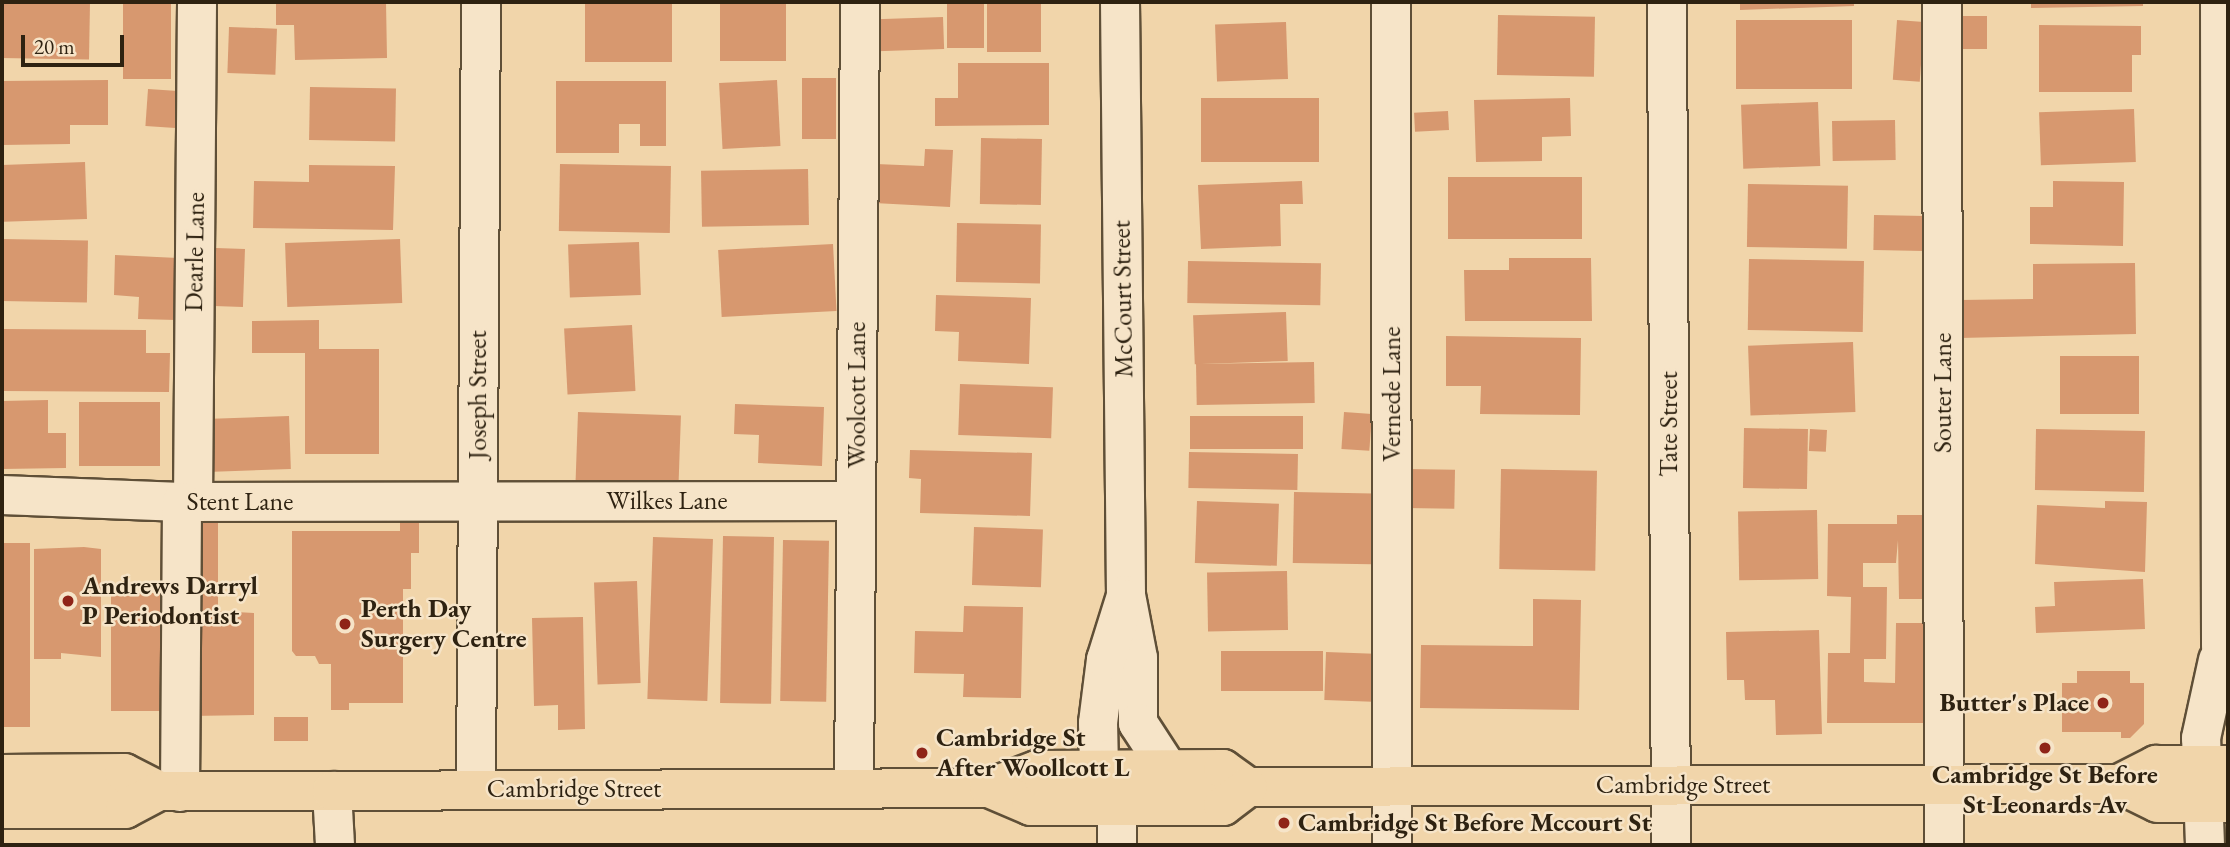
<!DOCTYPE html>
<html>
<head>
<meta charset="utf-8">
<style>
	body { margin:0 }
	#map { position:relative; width:2230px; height:847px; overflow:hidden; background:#f1d5aa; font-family:"EB Garamond",serif }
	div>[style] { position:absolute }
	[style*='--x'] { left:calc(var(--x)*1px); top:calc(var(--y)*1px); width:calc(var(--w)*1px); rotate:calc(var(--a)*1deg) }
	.building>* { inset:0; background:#d7986f; transform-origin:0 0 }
	.roads { filter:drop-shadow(2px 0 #5f4f37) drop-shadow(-2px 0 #5f4f37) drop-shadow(0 2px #5f4f37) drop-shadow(0 -2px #5f4f37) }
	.minor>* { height:38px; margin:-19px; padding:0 19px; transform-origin:19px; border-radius:19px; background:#f6e4c8 }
	.major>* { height:38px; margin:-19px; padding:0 19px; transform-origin:19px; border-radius:19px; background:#f1d5aa }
	.dots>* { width:19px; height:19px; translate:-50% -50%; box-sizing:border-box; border:4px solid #f6e4c8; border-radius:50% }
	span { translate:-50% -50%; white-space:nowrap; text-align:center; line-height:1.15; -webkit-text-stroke:5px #f6e4c8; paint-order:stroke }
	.street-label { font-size:26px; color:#2e2211 }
	.poi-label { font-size:26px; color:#2e2211; font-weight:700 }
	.left { translate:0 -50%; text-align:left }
	.right { translate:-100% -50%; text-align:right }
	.frame { position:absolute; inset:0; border:4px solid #2e2211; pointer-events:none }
	.scale { position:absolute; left:21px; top:35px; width:103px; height:32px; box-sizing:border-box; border:4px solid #2e2211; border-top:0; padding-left:9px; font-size:21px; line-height:24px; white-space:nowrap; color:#2e2211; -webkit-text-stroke:5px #f6e4c8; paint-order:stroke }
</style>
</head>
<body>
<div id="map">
	<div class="building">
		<div style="left:2px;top:2px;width:88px;height:56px;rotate:1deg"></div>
		<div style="left:123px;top:2px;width:48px;height:77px"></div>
		<div style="clip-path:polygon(386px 2px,387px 58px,295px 60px,294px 25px,276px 25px,276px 3px)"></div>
		<div style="left:585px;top:2px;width:87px;height:60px"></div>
		<div style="left:720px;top:2px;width:66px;height:59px"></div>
		<div style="left:947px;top:2px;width:37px;height:46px"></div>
		<div style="left:987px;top:2px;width:54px;height:50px"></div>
		<div style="clip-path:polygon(1740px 2px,1854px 2px,1854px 6px,1740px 10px)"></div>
		<div style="clip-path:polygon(2031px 2px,2143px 2px,2143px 6px,2031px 8px)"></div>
		<div style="left:1498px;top:15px;width:97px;height:60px;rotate:1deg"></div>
		<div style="left:1959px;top:16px;width:28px;height:33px"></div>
		<div style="left:943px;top:17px;width:32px;height:67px;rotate:88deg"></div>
		<div style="left:1736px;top:20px;width:116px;height:69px"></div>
		<div style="left:1897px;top:20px;width:27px;height:60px;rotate:4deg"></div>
		<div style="left:1286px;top:22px;width:57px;height:71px;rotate:88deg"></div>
		<div style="clip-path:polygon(2039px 25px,2141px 26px,2141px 55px,2132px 55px,2132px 92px,2039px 92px)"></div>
		<div style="left:229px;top:27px;width:48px;height:46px;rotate:2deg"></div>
		<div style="clip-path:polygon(958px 63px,1049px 63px,1049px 125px,935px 126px,935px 98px,958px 98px)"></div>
		<div style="left:802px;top:78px;width:34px;height:61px"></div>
		<div style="clip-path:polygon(108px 80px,108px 125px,70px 125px,70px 144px,2px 145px,2px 81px)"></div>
		<div style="left:777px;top:80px;width:66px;height:58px;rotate:87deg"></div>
		<div style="clip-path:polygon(556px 81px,666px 81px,666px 146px,640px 146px,640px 124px,619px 124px,619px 153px,556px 153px)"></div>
		<div style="left:310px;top:87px;width:86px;height:53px;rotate:1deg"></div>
		<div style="left:148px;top:89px;width:30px;height:37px;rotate:4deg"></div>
		<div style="left:1201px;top:98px;width:118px;height:64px"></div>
		<div style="clip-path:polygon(1570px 98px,1571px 136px,1542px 137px,1542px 161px,1476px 162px,1474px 100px)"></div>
		<div style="left:1818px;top:102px;width:64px;height:77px;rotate:88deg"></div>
		<div style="left:2134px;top:109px;width:53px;height:95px;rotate:88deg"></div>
		<div style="left:1448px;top:111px;width:19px;height:34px;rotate:87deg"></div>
		<div style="left:1895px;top:120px;width:40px;height:63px;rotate:89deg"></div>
		<div style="left:981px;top:138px;width:61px;height:66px;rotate:1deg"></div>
		<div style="clip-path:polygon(925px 149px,953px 150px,950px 207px,874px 203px,876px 164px,924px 166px)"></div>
		<div style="left:85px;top:162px;width:57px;height:83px;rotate:88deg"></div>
		<div style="left:560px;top:164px;width:111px;height:67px;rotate:1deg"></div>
		<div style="clip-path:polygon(309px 165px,395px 166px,393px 230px,253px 228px,254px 181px,309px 182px)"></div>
		<div style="left:808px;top:169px;width:56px;height:107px;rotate:89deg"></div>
		<div style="left:1582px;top:177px;width:62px;height:134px;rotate:90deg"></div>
		<div style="clip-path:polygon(1302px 181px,1303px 204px,1280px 204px,1281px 246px,1201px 249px,1198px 185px)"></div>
		<div style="clip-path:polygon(2053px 181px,2124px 182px,2123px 246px,2030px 244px,2030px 207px,2053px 207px)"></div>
		<div style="left:1748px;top:184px;width:100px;height:63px;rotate:1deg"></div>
		<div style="left:1874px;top:215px;width:51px;height:35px;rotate:1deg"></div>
		<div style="left:957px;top:223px;width:84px;height:59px;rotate:1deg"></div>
		<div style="left:2px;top:239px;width:86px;height:62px;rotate:1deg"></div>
		<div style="left:400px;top:239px;width:64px;height:115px;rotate:88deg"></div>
		<div style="left:639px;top:242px;width:53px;height:71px;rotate:88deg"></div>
		<div style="left:833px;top:244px;width:67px;height:115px;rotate:87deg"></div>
		<div style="left:216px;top:248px;width:29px;height:58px;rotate:2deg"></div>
		<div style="clip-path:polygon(115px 255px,178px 258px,176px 320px,138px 319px,139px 297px,114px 295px)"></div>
		<div style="clip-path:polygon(1509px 258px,1591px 258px,1592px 321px,1465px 321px,1464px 270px,1509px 270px)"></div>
		<div style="left:1749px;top:259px;width:115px;height:71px;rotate:1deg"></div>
		<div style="left:1188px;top:261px;width:133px;height:42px;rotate:1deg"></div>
		<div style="clip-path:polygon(2135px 263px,2136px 334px,1960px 338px,1960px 300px,2033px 299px,2033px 264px)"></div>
		<div style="clip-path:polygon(936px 295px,1031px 298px,1029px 364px,958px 361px,959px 332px,935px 331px)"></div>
		<div style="left:1286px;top:312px;width:49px;height:93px;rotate:88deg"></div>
		<div style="clip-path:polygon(319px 320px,319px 349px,379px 349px,379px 454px,305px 454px,305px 353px,252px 353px,252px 321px)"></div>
		<div style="left:632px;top:325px;width:66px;height:68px;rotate:87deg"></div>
		<div style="clip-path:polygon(2px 329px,146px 330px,146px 353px,170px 353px,169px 392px,2px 391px)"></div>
		<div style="clip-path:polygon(1446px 336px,1581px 338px,1580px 415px,1480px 414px,1481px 386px,1446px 386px)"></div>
		<div style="left:1853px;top:342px;width:70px;height:105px;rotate:88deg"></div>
		<div style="left:2139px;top:356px;width:58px;height:79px;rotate:90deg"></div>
		<div style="left:1314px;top:362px;width:41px;height:118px;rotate:89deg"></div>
		<div style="left:960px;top:384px;width:93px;height:51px;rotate:2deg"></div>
		<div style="clip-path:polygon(48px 400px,48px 433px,66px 433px,66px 468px,2px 469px,2px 401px)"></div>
		<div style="left:79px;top:402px;width:81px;height:64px"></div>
		<div style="clip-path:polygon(735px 404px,824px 407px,822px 466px,758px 463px,759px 435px,734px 434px)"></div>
		<div style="left:578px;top:412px;width:103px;height:70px;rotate:2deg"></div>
		<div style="left:1344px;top:412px;width:28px;height:37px;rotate:4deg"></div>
		<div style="left:289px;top:416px;width:53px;height:84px;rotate:88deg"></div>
		<div style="left:1303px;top:416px;width:33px;height:113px;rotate:90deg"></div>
		<div style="left:1744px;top:428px;width:64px;height:60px;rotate:1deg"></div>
		<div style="left:1810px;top:429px;width:17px;height:22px;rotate:3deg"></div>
		<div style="left:2036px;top:429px;width:109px;height:61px;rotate:1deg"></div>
		<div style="clip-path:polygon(910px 450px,1032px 453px,1030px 516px,920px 513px,921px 479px,909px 478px)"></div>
		<div style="left:1189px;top:452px;width:109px;height:36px;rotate:1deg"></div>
		<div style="left:1407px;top:469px;width:48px;height:39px;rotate:1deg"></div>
		<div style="left:1501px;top:469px;width:96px;height:100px;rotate:1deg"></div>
		<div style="left:1294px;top:492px;width:79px;height:71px;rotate:1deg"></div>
		<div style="left:1197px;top:501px;width:82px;height:62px;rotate:2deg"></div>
		<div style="clip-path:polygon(2105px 501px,2147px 502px,2145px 572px,2035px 564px,2037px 505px,2105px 508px)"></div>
		<div style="clip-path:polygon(190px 507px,218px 507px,218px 611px,254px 613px,254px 715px,190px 716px)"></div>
		<div style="left:1817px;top:510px;width:69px;height:79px;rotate:89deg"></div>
		<div style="clip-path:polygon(1897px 515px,1926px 515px,1928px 599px,1899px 599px,1898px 540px,1896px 563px,1863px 563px,1863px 587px,1887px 587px,1886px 659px,1864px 659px,1864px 682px,1895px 683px,1896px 623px,1924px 623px,1923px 723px,1827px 723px,1828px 653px,1850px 653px,1851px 597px,1827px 596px,1828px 524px,1897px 524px)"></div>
		<div style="clip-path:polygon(400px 516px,419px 516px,419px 553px,411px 553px,411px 589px,403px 589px,403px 703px,349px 703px,349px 710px,331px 710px,331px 664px,319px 664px,315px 656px,296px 656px,292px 651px,292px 531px,400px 531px)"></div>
		<div style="left:974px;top:527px;width:69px;height:58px;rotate:2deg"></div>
		<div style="left:723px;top:536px;width:51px;height:167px;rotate:1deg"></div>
		<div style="left:653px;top:537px;width:60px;height:162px;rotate:2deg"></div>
		<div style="left:783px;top:540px;width:46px;height:161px;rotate:1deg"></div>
		<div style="left:2px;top:543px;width:28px;height:184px"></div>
		<div style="clip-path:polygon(84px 547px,101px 549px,101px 657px,61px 653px,61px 659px,34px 659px,34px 549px)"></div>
		<div style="left:1287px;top:571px;width:59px;height:80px;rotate:89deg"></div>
		<div style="clip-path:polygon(2143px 579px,2145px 629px,2036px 633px,2035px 607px,2055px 606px,2054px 582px)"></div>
		<div style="left:637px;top:581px;width:102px;height:43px;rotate:88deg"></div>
		<div style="left:111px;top:593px;width:63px;height:118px"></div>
		<div style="clip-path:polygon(1533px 599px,1581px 600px,1579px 710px,1420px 708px,1421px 645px,1533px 646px)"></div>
		<div style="clip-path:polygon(964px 606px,1023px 607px,1021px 698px,963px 697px,964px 674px,914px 673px,915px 631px,963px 632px)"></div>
		<div style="clip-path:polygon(583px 617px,585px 729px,558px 730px,558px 705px,534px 706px,532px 618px)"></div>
		<div style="clip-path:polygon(1819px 630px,1822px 734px,1776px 735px,1775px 700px,1745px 700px,1744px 680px,1727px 680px,1726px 632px)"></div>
		<div style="left:1323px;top:651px;width:40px;height:102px;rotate:90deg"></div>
		<div style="left:1326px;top:652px;width:48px;height:48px;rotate:2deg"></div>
		<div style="clip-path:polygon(2077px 671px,2130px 671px,2130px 683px,2144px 683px,2144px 724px,2130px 738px,2121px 738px,2121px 732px,2062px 732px,2062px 683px,2077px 683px)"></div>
		<div style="left:274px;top:717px;width:34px;height:24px"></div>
	</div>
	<div class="roads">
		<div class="minor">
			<div style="--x:1120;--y:2;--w:593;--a:89.42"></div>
			<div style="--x:1126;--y:595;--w:64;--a:79.2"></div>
			<div style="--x:1138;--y:658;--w:65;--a:90"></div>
			<div style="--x:1138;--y:723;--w:55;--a:56.9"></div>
			<div style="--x:1391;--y:2;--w:843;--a:89.93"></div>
			<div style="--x:1667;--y:2;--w:843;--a:89.73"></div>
			<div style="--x:1942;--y:2;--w:843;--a:89.86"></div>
			<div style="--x:2220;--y:2;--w:643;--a:89.91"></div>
			<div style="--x:2221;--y:645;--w:49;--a:81.7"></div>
			<div style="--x:2;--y:495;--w:180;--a:2.2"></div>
			<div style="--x:182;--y:502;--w:674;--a:-0.09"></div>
			<div style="--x:193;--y:502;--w:500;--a:-89.54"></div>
			<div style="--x:476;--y:789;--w:787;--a:-89.64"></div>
			<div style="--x:854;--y:789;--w:787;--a:-89.56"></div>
			<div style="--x:332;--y:791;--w:54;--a:86.8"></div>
			<div style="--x:180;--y:792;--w:290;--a:-89.6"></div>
			<div style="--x:1117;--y:845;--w:39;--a:-90"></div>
			<div style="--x:1117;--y:806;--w:41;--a:-115.9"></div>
			<div style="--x:1099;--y:769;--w:46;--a:-91.2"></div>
			<div style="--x:1098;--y:723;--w:64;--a:-82.8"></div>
			<div style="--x:1106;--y:660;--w:64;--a:-72.7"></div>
			<div style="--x:2205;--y:845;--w:107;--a:-92.1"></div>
			<div style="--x:2201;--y:738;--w:80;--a:-77.7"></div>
		</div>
		<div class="major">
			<div style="--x:2;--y:774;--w:122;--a:-0.5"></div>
			<div style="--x:124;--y:773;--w:39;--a:27"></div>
			<div style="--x:159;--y:791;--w:173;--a:0"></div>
			<div style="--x:332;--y:791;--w:657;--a:-0.26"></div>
			<div style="--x:989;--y:788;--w:51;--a:-20.6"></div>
			<div style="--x:1037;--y:770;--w:186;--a:-0.3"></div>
			<div style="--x:1223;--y:769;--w:31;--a:36"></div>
			<div style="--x:1248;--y:787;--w:871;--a:-0.2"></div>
			<div style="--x:2119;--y:784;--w:43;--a:26"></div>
			<div style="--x:2158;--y:803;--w:70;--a:0"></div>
			<div style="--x:2119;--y:784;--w:42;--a:-27.2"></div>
			<div style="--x:2156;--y:765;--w:72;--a:0"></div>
			<div style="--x:989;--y:788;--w:46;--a:23.2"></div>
			<div style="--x:1031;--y:806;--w:192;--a:0"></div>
			<div style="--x:1223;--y:806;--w:31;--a:-37"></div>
			<div style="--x:2;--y:809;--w:123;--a:0"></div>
			<div style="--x:125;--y:809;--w:38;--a:-28"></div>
		</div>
	</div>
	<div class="dots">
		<div style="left:68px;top:601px;background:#8f2418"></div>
		<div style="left:345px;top:624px;background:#8f2418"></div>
		<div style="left:2103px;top:703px;background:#8f2418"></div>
		<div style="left:2045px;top:748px;background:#8f2418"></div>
		<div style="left:922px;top:753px;background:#8f2418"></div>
		<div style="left:1284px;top:823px;background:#8f2418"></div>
	</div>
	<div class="street-label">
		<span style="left:195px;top:252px;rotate:-89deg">Dearle Lane</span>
		<span style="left:1123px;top:299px;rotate:-91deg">McCourt Street</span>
		<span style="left:1943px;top:393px;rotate:-90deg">Souter Lane</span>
		<span style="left:1392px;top:394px;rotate:-90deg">Vernede Lane</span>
		<span style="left:478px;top:395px;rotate:-90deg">Joseph Street</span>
		<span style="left:857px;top:395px;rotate:-90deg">Woolcott Lane</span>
		<span style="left:1669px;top:424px;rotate:-90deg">Tate Street</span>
		<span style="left:667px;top:501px">Wilkes Lane</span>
		<span style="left:240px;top:502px">Stent Lane</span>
		<span style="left:1683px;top:785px">Cambridge Street</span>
		<span style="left:574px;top:789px">Cambridge Street</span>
	</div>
	<div class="poi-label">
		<span class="left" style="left:82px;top:601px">Andrews Darryl<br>P Periodontist</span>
		<span class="left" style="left:361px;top:624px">Perth Day<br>Surgery Centre</span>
		<span class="right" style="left:2089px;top:703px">Butter's Place</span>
		<span class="left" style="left:936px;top:753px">Cambridge St<br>After Woollcott L</span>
		<span style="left:2045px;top:790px">Cambridge St Before<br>St Leonards Av</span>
		<span class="left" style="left:1298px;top:823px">Cambridge St Before Mccourt St</span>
	</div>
	<div class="frame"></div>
	<div class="scale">20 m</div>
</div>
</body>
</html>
